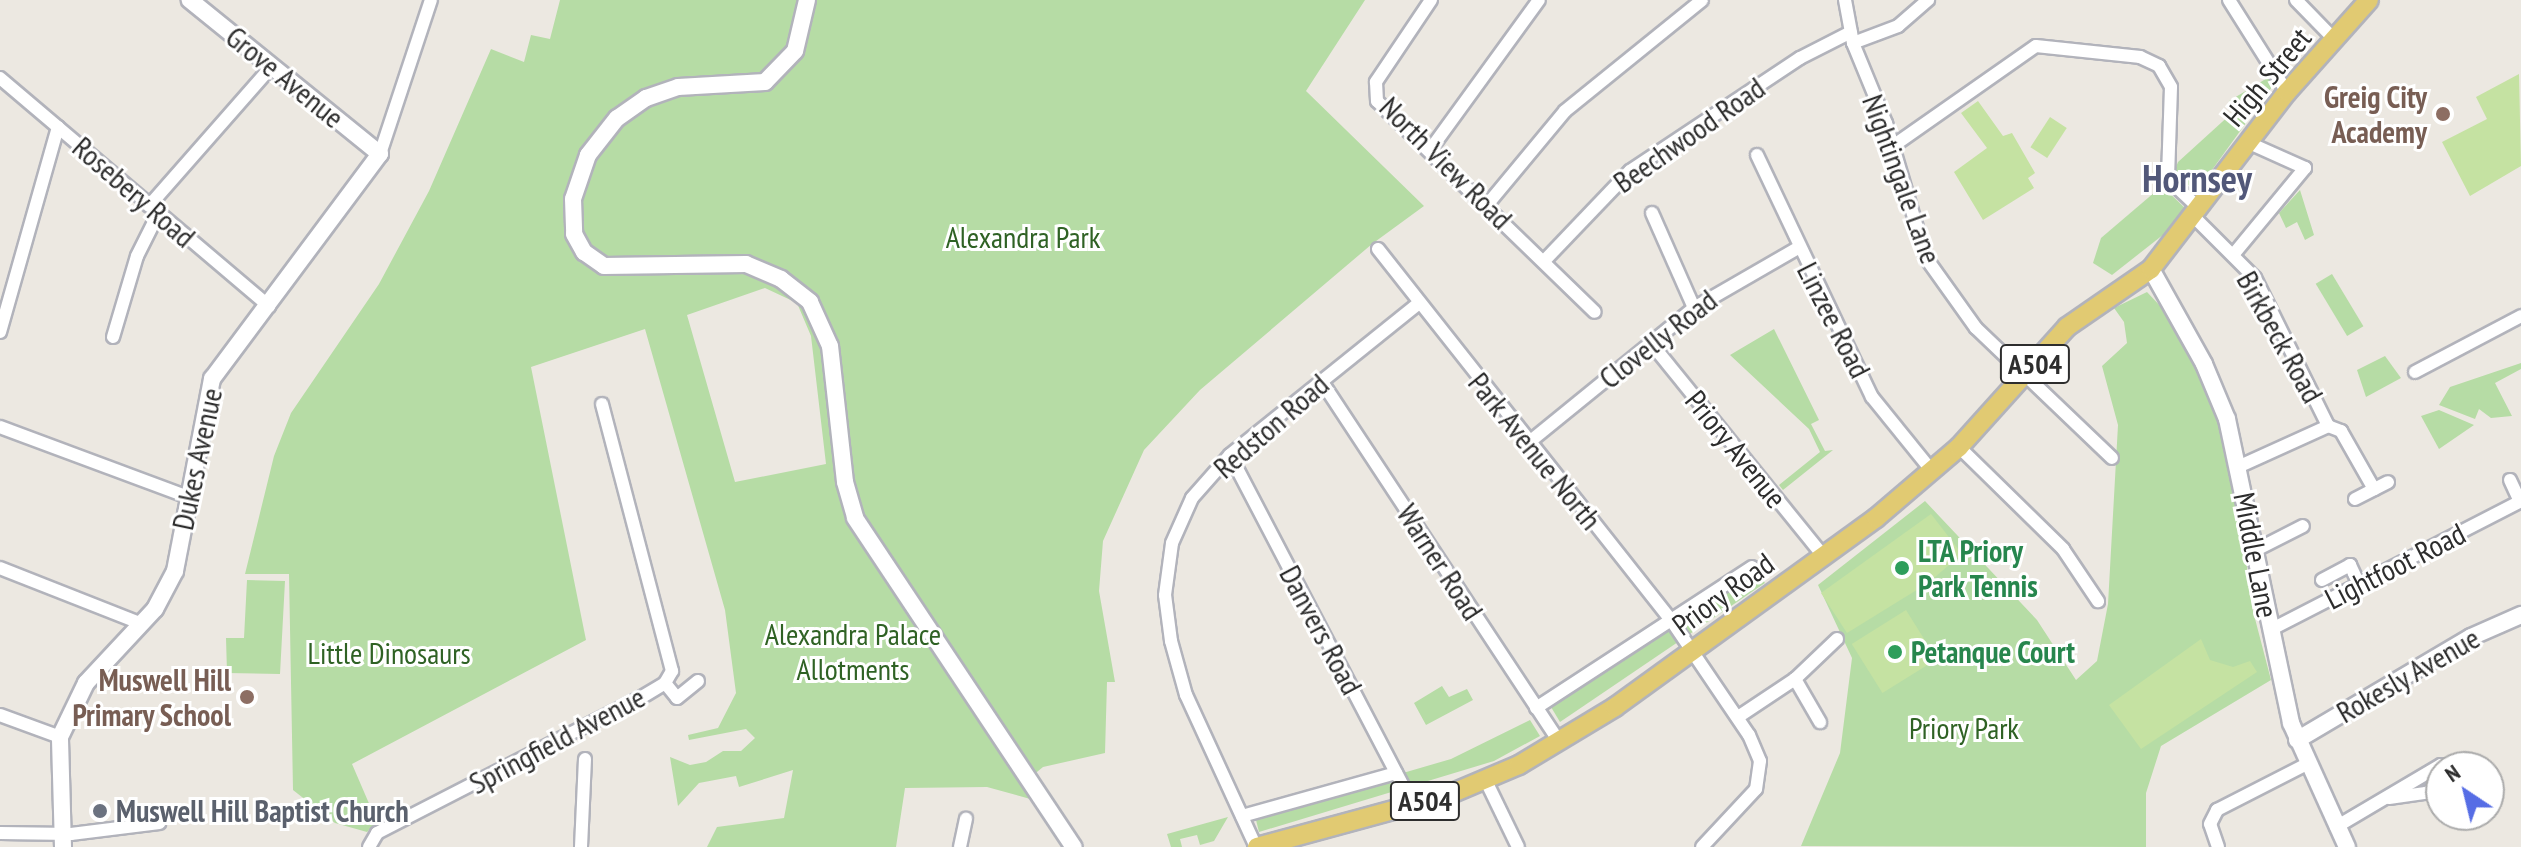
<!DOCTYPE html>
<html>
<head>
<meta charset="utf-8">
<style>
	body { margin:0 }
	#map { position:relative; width:2521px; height:847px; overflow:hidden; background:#ece8e1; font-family:"PT Sans Narrow",sans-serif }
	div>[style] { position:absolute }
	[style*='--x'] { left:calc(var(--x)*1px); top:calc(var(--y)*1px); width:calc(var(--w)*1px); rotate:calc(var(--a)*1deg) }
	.green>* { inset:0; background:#b6dca5; transform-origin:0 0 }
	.pitch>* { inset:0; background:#c5e2a2; transform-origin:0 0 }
	.roads { filter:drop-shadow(2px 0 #b2b3bb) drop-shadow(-2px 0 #b2b3bb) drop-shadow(0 2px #b2b3bb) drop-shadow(0 -2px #b2b3bb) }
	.street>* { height:12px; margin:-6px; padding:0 6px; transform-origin:6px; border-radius:6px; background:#fff }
	.secondary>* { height:16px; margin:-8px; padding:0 8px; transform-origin:8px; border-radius:8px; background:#fff }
	.primary>* { height:18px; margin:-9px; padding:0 9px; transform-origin:9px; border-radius:9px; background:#e1ca72 }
	.dots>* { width:22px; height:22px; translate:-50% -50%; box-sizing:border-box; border:4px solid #fff; border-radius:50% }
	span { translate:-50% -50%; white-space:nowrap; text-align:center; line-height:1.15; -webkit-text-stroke:6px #fff; paint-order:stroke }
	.shield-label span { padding:2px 6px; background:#fff; border:2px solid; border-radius:6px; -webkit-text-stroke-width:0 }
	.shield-label { font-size:28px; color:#2d2d2d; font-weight:700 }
	.street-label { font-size:30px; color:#2d2d2d }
	.education-label { font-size:30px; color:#785e54; font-weight:700 }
	.right { translate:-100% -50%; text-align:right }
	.park-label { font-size:30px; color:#2f6224 }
	.leisure-label { font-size:30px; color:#27864d; font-weight:700 }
	.left { translate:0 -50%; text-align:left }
	.worship-label { font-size:30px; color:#5b616d; font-weight:700 }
	.district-label { font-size:38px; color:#525879; font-weight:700 }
	.north { position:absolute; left:2425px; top:751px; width:80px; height:80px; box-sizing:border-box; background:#fff; border:2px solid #ababab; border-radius:50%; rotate:325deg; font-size:22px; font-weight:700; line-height:32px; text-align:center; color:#2d2d2d }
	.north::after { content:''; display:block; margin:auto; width:28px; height:36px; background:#566de5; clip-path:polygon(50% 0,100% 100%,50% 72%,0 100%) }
</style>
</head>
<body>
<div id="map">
	<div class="green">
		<div style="clip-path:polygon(evenodd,560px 0,1365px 0,1306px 91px,1424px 206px,1372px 244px,1200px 390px,1144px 450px,1103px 541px,1099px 591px,1115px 682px,1107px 682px,1105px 753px,1043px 767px,1026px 781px,1041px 802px,987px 787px,905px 788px,896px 847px,707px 847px,717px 827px,784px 818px,793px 770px,739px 787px,736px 776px,699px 783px,678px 806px,670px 757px,690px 765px,706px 762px,723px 751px,741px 751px,755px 738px,746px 729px,689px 740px,688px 735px,718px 728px,736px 693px,725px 610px,645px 329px,531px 367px,586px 640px,352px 764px,377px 822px,367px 832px,335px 823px,293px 790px,289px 574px,245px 574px,274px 456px,291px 413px,379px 284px,429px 191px,491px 49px,524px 62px,531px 35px,550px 39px,560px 0,765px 288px,797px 303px,811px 336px,826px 464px,735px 482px,687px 315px,765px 288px)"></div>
		<div style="clip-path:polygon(2269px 77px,2272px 87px,2196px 192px,2174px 172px,2178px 162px,2233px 112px,2229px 101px)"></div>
		<div style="clip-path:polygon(2162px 186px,2187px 210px,2173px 227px,2112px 275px,2093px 263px,2101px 238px)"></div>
		<div style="clip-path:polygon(2300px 190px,2314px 235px,2305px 240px,2297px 222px,2286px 228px,2279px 213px)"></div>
		<div style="left:2332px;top:274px;width:61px;height:19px;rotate:59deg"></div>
		<div style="clip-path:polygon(2147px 292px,2163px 309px,2212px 398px,2233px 465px,2253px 611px,2271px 680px,2161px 746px,2146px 793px,2146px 847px,1801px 846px,1840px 753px,1852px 658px,1818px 585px,1925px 501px,2037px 620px,2076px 680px,2097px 661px,2108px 604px,2118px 425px,2102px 366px,2127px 343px,2124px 322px,2114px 308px)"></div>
		<div style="clip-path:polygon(1774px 329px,1819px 420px,1811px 424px,1825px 451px,1833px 450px,1783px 490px,1779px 485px,1820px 452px,1809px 429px,1730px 355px)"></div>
		<div style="clip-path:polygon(2385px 356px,2401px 378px,2366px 397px,2357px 370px)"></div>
		<div style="clip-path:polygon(2521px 363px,2521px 369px,2495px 383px,2512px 416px,2491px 418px,2479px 409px,2475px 419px,2439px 405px,2450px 387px)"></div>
		<div style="clip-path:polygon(2439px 410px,2474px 425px,2439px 449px,2421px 416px)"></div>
		<div style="clip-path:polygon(1756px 571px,1765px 583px,1560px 722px,1551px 707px)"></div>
		<div style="clip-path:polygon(247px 580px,285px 581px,280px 674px,227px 673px,226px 638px,244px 638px)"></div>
		<div style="clip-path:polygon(1442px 686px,1449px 697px,1467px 689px,1473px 700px,1426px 725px,1414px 703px)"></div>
		<div style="clip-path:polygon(1530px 720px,1540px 736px,1494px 761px,1259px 832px,1255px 816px,1451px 759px)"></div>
		<div style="clip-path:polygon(1228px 817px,1214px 841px,1200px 845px,1197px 835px,1180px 839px,1182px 847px,1171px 847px,1167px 834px)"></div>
	</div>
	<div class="pitch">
		<div style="clip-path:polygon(2519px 74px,2521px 166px,2470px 196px,2442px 142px,2487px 119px,2476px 97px)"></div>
		<div style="clip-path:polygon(1978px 101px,2003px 136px,2012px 133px,2035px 173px,2028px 178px,2034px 188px,1983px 220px,1954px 172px,1987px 148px,1961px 113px)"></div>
		<div style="left:2050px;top:117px;width:20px;height:36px;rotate:33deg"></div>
		<div style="clip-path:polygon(1931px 514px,1962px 554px,1928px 583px,1847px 633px,1821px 593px)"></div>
		<div style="left:1906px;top:610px;width:58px;height:64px;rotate:58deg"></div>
		<div style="clip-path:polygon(2201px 639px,2210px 660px,2233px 667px,2250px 661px,2257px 672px,2141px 749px,2109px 705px)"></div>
	</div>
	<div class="roads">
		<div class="street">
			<div style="--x:1431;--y:0;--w:99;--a:123.9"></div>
			<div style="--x:1376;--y:82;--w:19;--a:87"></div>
			<div style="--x:1377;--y:101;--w:303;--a:44.1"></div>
			<div style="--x:1845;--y:0;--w:44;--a:79.5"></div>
			<div style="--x:1853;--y:43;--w:87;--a:67.6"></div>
			<div style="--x:1886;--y:123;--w:141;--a:73.5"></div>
			<div style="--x:1926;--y:258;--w:86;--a:54.5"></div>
			<div style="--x:1976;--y:328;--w:188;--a:43.7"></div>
			<div style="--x:2229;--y:0;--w:109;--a:57.8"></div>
			<div style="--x:2296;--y:0;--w:56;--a:45.7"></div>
			<div style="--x:1853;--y:43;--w:48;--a:-20.7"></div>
			<div style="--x:1898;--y:26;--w:40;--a:-41"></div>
			<div style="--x:0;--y:78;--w:353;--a:40.3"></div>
			<div style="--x:1893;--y:146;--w:174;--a:-35"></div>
			<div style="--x:2036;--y:46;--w:105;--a:6"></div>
			<div style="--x:2140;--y:57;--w:21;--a:25"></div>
			<div style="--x:2159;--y:66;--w:24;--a:60"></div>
			<div style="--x:2171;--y:87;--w:92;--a:91.9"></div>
			<div style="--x:2168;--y:179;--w:44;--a:43.2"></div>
			<div style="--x:1430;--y:150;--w:185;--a:-54"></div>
			<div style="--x:380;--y:154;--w:162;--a:-71.7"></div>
			<div style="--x:1757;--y:155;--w:268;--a:64.6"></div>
			<div style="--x:1872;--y:397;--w:95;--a:51"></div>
			<div style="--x:1487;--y:205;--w:122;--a:-50.3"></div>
			<div style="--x:1565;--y:111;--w:176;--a:-39"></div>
			<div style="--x:149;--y:206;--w:185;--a:-48.7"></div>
			<div style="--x:1652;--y:213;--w:104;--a:66.1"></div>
			<div style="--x:2194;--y:217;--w:86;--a:45"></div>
			<div style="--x:2255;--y:278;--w:165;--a:63.7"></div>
			<div style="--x:1378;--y:249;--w:473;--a:51.7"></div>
			<div style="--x:1671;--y:620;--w:139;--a:55.9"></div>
			<div style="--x:1749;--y:735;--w:28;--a:67"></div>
			<div style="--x:1760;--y:761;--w:28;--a:98"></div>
			<div style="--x:1756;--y:789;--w:79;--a:133"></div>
			<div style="--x:2233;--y:255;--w:113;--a:-50.4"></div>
			<div style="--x:2305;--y:168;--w:64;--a:-155.9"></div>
			<div style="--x:1545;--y:260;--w:123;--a:-46.3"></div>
			<div style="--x:1630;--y:171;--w:204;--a:-33.6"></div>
			<div style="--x:1800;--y:58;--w:57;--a:-27"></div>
			<div style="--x:0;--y:332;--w:213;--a:-74.2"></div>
			<div style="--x:113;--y:337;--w:84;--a:-73.5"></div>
			<div style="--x:137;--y:256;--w:47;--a:-63.4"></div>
			<div style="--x:1650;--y:342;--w:275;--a:51"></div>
			<div style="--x:2415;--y:372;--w:120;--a:-27.8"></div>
			<div style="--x:1322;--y:382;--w:432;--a:56.6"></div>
			<div style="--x:0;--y:427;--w:198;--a:20.4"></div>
			<div style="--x:1528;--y:443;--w:214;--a:-39.1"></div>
			<div style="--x:1694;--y:308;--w:120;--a:-30"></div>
			<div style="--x:1959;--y:447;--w:146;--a:44.4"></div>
			<div style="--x:2063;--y:549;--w:63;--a:56.1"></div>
			<div style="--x:1230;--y:455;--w:395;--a:62.4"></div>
			<div style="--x:2240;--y:466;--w:97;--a:-24.4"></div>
			<div style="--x:2328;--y:426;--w:14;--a:21"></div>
			<div style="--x:2341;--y:431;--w:67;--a:60.4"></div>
			<div style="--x:2510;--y:480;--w:23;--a:65"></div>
			<div style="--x:2355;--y:499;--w:37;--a:-27"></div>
			<div style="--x:2252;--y:552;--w:57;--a:-27"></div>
			<div style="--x:0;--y:568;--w:153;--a:21.5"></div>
			<div style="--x:2322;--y:580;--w:32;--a:-28"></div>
			<div style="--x:2350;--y:565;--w:21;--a:65"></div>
			<div style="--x:2270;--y:630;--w:282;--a:-27.2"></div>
			<div style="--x:1795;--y:679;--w:50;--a:59.8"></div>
			<div style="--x:665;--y:683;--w:19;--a:51"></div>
			<div style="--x:677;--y:698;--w:27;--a:-39"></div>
			<div style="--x:1536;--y:708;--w:258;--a:-33.1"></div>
			<div style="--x:0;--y:715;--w:64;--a:20.1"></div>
			<div style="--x:1738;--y:717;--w:69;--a:-33.7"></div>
			<div style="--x:1795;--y:679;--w:58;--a:-43.6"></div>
			<div style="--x:1486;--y:781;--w:73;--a:64.1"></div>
			<div style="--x:2389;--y:798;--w:37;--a:-8"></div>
			<div style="--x:2426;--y:793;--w:17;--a:-28"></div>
			<div style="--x:1242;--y:816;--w:160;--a:-15.6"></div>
			<div style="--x:2336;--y:827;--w:122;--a:-30.6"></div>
			<div style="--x:2441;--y:765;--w:10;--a:11"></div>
			<div style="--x:0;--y:833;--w:71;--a:0.8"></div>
			<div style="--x:71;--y:834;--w:89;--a:-7.1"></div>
			<div style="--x:369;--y:847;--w:16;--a:-60"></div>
			<div style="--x:377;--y:833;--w:298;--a:-27.2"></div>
			<div style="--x:642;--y:697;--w:27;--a:-31"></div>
			<div style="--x:665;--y:683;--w:14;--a:-60"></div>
			<div style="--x:672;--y:671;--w:276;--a:-104.7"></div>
			<div style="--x:581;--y:847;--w:88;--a:-87.4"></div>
			<div style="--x:960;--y:847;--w:29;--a:-78"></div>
			<div style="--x:1256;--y:847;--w:167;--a:-114.7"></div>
			<div style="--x:1186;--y:695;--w:56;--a:-105.5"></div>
			<div style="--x:1171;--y:641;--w:46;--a:-97.4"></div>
			<div style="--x:1165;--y:595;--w:52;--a:-82.3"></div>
			<div style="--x:1172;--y:543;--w:49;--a:-66"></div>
			<div style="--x:1192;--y:498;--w:57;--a:-48.5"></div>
			<div style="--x:1230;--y:455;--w:241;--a:-38.8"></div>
			<div style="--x:2218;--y:847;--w:24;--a:-109"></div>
			<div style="--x:2210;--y:824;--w:16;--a:-63"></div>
			<div style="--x:2217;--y:810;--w:101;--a:-27.1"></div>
		</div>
		<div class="secondary">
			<div style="--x:807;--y:0;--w:52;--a:103.2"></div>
			<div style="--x:795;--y:51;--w:43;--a:134.1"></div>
			<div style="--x:765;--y:82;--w:87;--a:176.7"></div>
			<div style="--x:678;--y:87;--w:34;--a:161"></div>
			<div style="--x:646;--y:98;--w:35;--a:145"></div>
			<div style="--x:617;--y:118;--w:47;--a:128.1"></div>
			<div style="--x:588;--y:155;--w:46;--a:108.8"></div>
			<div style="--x:573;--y:199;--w:35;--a:88"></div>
			<div style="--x:574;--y:234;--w:21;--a:61"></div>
			<div style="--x:584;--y:252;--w:24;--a:35"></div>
			<div style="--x:604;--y:266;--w:142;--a:-0.8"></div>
			<div style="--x:746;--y:264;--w:38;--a:23"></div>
			<div style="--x:781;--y:279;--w:37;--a:38"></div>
			<div style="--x:810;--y:302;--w:48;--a:65.6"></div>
			<div style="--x:830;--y:346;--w:137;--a:83.7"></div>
			<div style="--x:845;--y:482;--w:37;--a:74"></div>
			<div style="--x:855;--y:518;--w:395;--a:56.4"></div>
			<div style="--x:2151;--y:269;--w:109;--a:60.8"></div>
			<div style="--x:2204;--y:364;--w:60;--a:67.3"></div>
			<div style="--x:2227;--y:419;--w:311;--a:78.1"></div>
			<div style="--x:2291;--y:723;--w:136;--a:65.7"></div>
			<div style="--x:2297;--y:740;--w:202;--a:-30.6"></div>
			<div style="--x:2471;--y:637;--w:55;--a:-23.7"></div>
			<div style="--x:63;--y:847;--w:110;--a:-91.6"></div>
			<div style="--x:60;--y:737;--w:60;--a:-64.3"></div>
			<div style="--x:86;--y:683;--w:101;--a:-47"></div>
			<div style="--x:155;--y:609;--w:43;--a:-62.2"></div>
			<div style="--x:175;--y:571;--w:196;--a:-79.1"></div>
			<div style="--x:212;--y:379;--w:281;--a:-53.3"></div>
			<div style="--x:380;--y:154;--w:245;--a:-141"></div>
		</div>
		<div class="primary">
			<div style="--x:1257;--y:847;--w:198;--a:-15.2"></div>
			<div style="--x:1448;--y:795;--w:77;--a:-22.9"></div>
			<div style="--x:1519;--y:765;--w:112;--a:-31.1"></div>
			<div style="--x:1615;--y:707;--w:322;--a:-35.9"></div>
			<div style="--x:1876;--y:518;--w:109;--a:-40.5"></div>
			<div style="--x:1959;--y:447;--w:161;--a:-48"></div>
			<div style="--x:2067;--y:327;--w:102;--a:-34.6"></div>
			<div style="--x:2151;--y:269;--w:223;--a:-52.5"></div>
			<div style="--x:2287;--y:92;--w:123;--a:-48.3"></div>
		</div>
	</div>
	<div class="dots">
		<div style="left:2443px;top:114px;background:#8d6e63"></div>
		<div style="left:1902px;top:568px;background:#2e9e5b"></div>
		<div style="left:1895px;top:652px;background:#2e9e5b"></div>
		<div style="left:247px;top:697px;background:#8d6e63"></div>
		<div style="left:100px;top:811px;background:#6b7280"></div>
	</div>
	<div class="shield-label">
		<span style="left:2035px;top:364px">A504</span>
		<span style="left:1425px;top:801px">A504</span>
	</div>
	<div class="street-label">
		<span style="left:285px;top:77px;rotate:39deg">Grove Avenue</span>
		<span style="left:2267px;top:77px;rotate:-50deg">High Street</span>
		<span style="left:1689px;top:135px;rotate:-35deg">Beechwood Road</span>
		<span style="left:1446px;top:163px;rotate:45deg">North View Road</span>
		<span style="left:1902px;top:179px;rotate:70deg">Nightingale Lane</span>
		<span style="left:134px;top:192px;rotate:41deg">Rosebery Road</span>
		<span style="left:1834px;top:320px;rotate:63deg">Linzee Road</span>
		<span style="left:2280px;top:337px;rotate:61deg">Birkbeck Road</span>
		<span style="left:1658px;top:339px;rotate:-38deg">Clovelly Road</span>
		<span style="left:1271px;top:426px;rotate:-41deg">Redston Road</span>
		<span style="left:1736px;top:449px;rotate:51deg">Priory Avenue</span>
		<span style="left:1535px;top:451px;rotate:51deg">Park Avenue North</span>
		<span style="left:197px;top:459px;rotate:-78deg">Dukes Avenue</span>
		<span style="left:2256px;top:555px;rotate:79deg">Middle Lane</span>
		<span style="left:1440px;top:562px;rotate:57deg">Warner Road</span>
		<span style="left:2395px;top:566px;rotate:-27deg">Lightfoot Road</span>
		<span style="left:1723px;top:594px;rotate:-36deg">Priory Road</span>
		<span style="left:1321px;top:630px;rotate:62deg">Danvers Road</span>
		<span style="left:2408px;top:675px;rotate:-30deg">Rokesly Avenue</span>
		<span style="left:557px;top:740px;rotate:-28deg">Springfield Avenue</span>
	</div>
	<div class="education-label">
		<span class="right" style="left:2427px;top:114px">Greig City<br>Academy</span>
		<span class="right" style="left:231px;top:697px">Muswell Hill<br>Primary School</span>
	</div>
	<div class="park-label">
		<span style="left:1023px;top:237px">Alexandra Park</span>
		<span style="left:853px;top:651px">Alexandra Palace<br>Allotments</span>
		<span style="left:389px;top:653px">Little Dinosaurs</span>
		<span style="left:1964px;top:728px">Priory Park</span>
	</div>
	<div class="leisure-label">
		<span class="left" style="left:1918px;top:568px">LTA Priory<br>Park Tennis</span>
		<span class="left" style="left:1911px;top:652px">Petanque Court</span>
	</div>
	<div class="worship-label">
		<span class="left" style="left:116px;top:811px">Muswell Hill Baptist Church</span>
	</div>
	<div class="district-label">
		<span style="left:2197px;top:178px">Hornsey</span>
	</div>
	<div class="north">N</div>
</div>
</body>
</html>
